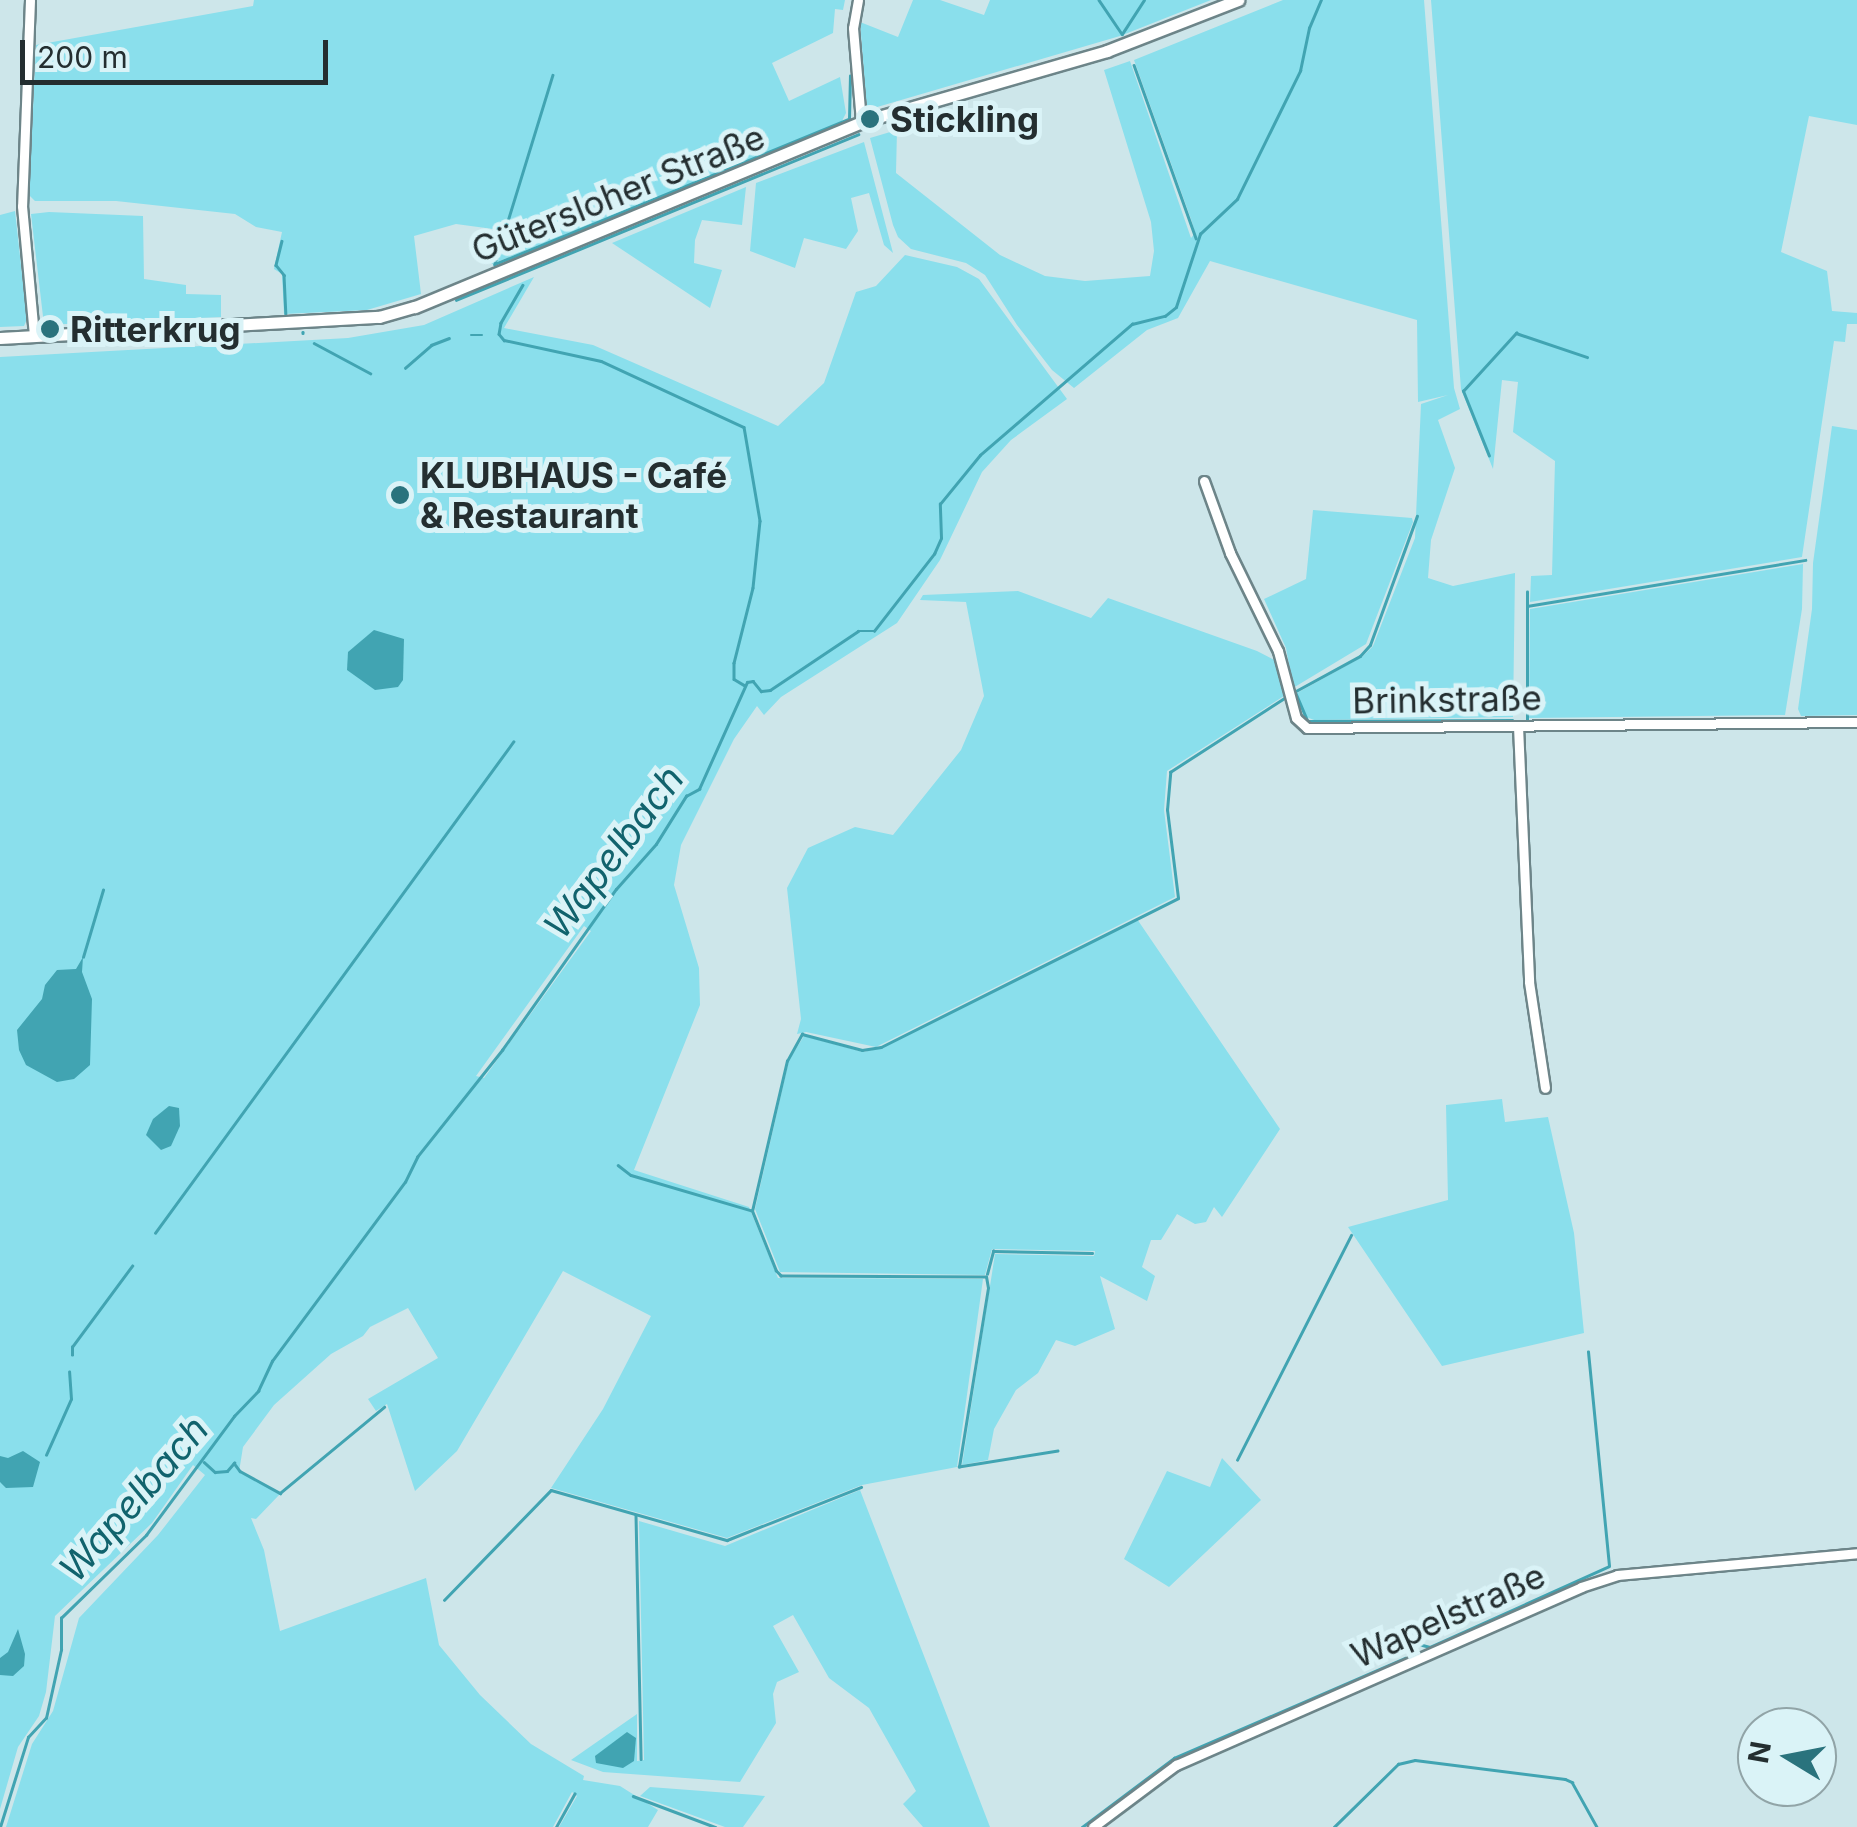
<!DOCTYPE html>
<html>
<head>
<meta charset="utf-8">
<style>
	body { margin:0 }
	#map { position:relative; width:1857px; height:1827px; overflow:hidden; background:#cde6ea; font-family:Inter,sans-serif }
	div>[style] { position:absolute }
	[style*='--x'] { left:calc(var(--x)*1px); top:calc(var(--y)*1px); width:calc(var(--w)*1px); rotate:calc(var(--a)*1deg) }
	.green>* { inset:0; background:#8adfec }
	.water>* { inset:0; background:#41a4b2 }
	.stream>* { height:2.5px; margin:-1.25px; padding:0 1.25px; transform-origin:1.25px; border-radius:1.25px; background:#41a4b2 }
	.roads { filter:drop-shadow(2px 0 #6d8589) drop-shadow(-2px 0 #6d8589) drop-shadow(0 2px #6d8589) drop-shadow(0 -2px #6d8589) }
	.minor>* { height:9px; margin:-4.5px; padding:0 4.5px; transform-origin:4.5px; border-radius:4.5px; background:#fff }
	.secondary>* { height:11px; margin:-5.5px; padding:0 5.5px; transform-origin:5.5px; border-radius:5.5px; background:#fff }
	.dots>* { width:28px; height:28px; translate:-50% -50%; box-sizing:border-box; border:5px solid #daf3f7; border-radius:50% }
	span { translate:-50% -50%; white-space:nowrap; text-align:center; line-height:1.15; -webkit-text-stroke:10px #daf3f7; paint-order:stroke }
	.poi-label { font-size:35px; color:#242e30; font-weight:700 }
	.left { translate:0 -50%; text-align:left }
	.street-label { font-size:35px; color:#242e30 }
	.water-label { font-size:38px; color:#11636d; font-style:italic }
	.north { position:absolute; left:1737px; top:1707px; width:100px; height:100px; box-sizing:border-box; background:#daf3f7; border:2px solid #91a4a7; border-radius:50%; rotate:280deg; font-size:28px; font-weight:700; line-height:40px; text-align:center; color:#242e30 }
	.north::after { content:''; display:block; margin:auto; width:35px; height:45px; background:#2a737d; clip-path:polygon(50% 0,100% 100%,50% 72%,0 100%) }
	.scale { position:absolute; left:20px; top:40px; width:308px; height:45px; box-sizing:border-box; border:5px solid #242e30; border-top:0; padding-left:12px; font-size:30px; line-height:35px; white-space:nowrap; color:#242e30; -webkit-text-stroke:8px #daf3f7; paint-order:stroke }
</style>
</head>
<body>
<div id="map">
	<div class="green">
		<div style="clip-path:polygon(254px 0,845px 0,843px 10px,835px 9px,833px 33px,772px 63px,789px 101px,840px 77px,846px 113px,841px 123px,492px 264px,487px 251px,493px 229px,456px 224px,414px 236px,421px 294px,367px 310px,284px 314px,282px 274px,274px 269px,282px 232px,256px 227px,235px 214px,116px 201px,35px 201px,29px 195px,36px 45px,253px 6px)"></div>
		<div style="clip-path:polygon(913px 0,940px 0,984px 15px,990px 0,1211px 0,1120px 36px,867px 110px,860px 22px,898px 37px)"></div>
		<div style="clip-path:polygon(1283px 0,1424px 0,1454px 388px,1460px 409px,1438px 420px,1455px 468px,1431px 540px,1428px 578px,1453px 586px,1515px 573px,1513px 717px,1314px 720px,1304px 716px,1297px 693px,1362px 657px,1373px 646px,1415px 538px,1421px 404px,1448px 395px,1418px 402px,1417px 320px,1210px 261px,1178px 318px,1147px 330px,1074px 388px,1052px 370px,1017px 325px,985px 275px,966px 263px,911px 249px,898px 237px,893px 225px,870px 138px,897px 130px,896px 173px,1000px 255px,1045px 276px,1085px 281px,1150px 276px,1154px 251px,1151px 222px,1104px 70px,1130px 61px,1191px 238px,1195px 233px,1192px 222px,1134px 60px)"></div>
		<div style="clip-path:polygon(1431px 0,1857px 0,1857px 125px,1809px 116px,1781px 252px,1827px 271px,1832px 311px,1857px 313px,1857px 324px,1847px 324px,1845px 342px,1834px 341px,1802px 557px,1530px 602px,1531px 576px,1552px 575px,1555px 461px,1513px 432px,1518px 382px,1502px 380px,1493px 469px,1461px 389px)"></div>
		<div style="clip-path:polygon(864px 142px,893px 253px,884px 245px,869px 193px,851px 198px,858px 231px,846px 249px,804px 238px,795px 268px,750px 251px,756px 183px)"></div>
		<div style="clip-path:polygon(746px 187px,742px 225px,702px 220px,695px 240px,694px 263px,722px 270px,710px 308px,612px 243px)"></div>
		<div style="clip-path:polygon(15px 211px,27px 319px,24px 326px,0 327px,0 215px)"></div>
		<div style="clip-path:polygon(49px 212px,143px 216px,144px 279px,186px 285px,186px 294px,221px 295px,221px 317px,44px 325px,31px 214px)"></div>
		<div style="clip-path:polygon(evenodd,905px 255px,957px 267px,979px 279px,1067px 399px,1011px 440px,982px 472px,940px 560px,897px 623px,781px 697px,764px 715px,757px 706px,734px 739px,681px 845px,674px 885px,699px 968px,700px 1005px,634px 1170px,749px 1207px,778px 1278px,983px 1279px,957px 1467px,862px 1485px,727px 1538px,551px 1488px,603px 1409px,651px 1316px,563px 1271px,457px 1451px,415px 1491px,387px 1404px,376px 1411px,368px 1399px,438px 1358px,408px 1308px,370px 1327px,363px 1336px,331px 1354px,274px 1405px,243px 1447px,239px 1472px,280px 1494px,256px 1519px,251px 1518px,264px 1550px,280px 1631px,426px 1578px,439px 1645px,480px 1695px,531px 1744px,584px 1776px,583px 1780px,620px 1786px,658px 1810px,648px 1827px,559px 1827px,577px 1796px,572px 1792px,553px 1827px,6px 1827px,32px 1744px,53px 1711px,79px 1618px,158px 1535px,205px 1475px,193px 1465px,152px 1523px,55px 1616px,46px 1692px,39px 1716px,18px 1747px,0 1809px,0 357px,348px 338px,424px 325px,534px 277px,504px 328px,593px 345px,778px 426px,824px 383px,856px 292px,876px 286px,905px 255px,584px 926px,591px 931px,484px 1078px,476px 1076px,584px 926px)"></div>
		<div style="clip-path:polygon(1832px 426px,1857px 430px,1857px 715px,1801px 716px,1798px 709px,1812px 609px,1813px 563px)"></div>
		<div style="clip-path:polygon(1313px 510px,1412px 518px,1413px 522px,1366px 644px,1293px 688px,1286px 648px,1264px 599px,1306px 579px)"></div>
		<div style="clip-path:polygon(1803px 564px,1802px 609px,1785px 715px,1529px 718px,1530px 609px)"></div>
		<div style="clip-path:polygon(1018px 591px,1091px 618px,1108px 598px,1257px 651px,1278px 662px,1287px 694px,1167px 771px,1164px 810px,1175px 897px,876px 1047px,806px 1032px,797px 1034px,801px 1019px,787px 888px,808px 848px,855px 827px,893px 835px,961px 750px,984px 696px,966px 602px,920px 600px,923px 595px)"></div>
		<div style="clip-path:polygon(1137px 919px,1280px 1129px,1222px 1217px,1214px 1207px,1206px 1222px,1195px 1224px,1177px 1214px,1161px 1240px,1151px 1240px,1142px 1267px,1155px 1276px,1147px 1301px,1100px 1276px,1115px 1329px,1075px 1346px,1056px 1340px,1038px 1373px,1016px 1390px,994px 1429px,988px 1460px,962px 1465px,995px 1254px,1094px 1256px,1095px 1251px,992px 1249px,985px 1275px,780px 1272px,755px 1209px,789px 1060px,804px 1036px,863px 1052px,882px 1048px)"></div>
		<div style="clip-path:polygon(1502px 1099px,1505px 1122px,1548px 1117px,1574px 1233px,1584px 1333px,1442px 1366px,1348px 1227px,1448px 1200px,1446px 1105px)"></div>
		<div style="clip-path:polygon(1222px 1458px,1261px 1500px,1169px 1587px,1124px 1559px,1167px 1471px,1210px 1487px)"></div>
		<div style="clip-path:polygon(860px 1490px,990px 1827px,923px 1827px,903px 1804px,916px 1791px,869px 1708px,829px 1678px,793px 1615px,773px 1626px,799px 1672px,777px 1682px,773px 1694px,776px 1723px,740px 1782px,603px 1772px,571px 1760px,637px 1714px,637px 1761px,644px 1760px,639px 1521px,725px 1546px)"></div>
		<div style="clip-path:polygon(650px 1787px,755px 1795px,765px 1796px,743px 1827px,725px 1827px,640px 1796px)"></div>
	</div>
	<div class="water">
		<div style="clip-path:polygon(374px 630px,404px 639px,403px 680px,398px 687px,375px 690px,347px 670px,348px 652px)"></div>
		<div style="clip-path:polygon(83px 957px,82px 972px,92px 999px,90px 1065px,74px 1079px,57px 1082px,26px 1065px,19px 1050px,17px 1030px,42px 999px,45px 985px,57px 970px,76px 969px)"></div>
		<div style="clip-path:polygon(169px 1106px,179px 1108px,180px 1126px,171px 1146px,161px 1150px,146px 1135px,153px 1119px)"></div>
		<div style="clip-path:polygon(23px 1451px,40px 1462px,33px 1487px,6px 1488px,0 1482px,0 1456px,8px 1458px)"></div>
		<div style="clip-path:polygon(18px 1629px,25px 1654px,24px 1666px,13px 1676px,0 1675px,0 1658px,8px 1652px)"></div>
		<div style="clip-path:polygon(627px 1732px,636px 1738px,634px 1761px,623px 1768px,596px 1763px,595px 1756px)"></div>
	</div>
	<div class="stream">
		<div style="--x:1099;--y:0;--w:41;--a:55.9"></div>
		<div style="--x:1122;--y:34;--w:40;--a:-57.1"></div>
		<div style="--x:1134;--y:65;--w:184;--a:70.3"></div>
		<div style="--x:553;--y:75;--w:198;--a:107.1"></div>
		<div style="--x:495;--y:264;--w:383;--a:-22.3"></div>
		<div style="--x:849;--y:119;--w:43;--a:-88.7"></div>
		<div style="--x:282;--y:241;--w:25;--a:104"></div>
		<div style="--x:276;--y:265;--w:13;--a:51"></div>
		<div style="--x:284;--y:275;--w:43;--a:87.3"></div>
		<div style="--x:523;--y:285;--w:44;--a:120.1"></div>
		<div style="--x:501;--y:323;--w:11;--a:100"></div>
		<div style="--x:499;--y:334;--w:8;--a:50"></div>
		<div style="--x:504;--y:340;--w:99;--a:12.2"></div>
		<div style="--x:601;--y:361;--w:157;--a:24.8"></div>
		<div style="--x:744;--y:427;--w:95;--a:80.3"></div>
		<div style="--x:760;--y:521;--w:67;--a:96"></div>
		<div style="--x:753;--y:588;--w:77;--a:104.2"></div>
		<div style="--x:734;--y:663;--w:16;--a:90"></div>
		<div style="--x:734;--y:679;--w:12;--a:31"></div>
		<div style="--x:456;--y:300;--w:435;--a:-22.4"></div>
		<div style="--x:229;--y:319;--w:18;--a:0"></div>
		<div style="--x:303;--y:332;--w:1;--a:90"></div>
		<div style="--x:471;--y:335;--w:11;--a:0"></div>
		<div style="--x:314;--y:343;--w:64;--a:28.2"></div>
		<div style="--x:405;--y:368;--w:35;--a:-41"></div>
		<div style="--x:431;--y:345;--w:19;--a:-21"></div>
		<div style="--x:1489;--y:456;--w:70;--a:-111.8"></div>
		<div style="--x:1463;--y:391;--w:79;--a:-47.6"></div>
		<div style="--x:1516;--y:333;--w:75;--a:18.7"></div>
		<div style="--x:1527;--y:606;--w:282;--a:-9.4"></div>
		<div style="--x:1295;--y:691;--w:33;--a:67"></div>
		<div style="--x:1308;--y:721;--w:204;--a:-0.3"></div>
		<div style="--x:1294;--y:692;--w:75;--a:-28.6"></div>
		<div style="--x:1360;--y:656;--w:15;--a:-48"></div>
		<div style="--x:1370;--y:645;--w:137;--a:-70"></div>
		<div style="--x:1527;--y:720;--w:128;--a:-90"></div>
		<div style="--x:83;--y:957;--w:70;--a:-73.4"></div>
		<div style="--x:618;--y:1165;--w:16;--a:38"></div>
		<div style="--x:631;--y:1175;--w:124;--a:16.4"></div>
		<div style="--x:155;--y:1233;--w:608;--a:-53.9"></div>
		<div style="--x:987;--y:1274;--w:24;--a:-75"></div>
		<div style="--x:993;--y:1251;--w:99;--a:1.2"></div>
		<div style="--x:72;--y:1355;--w:8;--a:-90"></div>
		<div style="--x:72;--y:1347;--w:101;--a:-53.5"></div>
		<div style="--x:1058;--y:1451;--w:100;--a:170.8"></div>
		<div style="--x:959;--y:1467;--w:181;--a:-80.8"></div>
		<div style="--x:988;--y:1288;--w:11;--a:-100"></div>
		<div style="--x:986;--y:1277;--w:205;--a:-179.7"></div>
		<div style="--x:781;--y:1276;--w:7;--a:-135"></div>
		<div style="--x:776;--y:1271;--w:65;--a:-111.8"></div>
		<div style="--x:752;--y:1211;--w:154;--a:-76.9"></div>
		<div style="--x:787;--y:1061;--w:31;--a:-61"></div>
		<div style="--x:802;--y:1034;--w:62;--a:14.9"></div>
		<div style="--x:862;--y:1050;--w:19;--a:-9"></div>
		<div style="--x:881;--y:1047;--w:332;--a:-26.6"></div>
		<div style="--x:1178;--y:898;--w:89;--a:-97.1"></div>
		<div style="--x:1167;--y:810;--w:38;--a:-85"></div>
		<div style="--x:1170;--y:772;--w:138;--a:-32.9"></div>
		<div style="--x:46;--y:1455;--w:61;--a:-65.9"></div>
		<div style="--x:71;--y:1399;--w:27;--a:-94"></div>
		<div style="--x:1237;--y:1460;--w:252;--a:-63.1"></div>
		<div style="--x:204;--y:1462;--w:15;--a:42"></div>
		<div style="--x:215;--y:1472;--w:12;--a:-5"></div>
		<div style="--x:227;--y:1471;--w:11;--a:-49"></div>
		<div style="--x:234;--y:1463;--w:10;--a:53"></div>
		<div style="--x:240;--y:1471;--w:46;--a:28.8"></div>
		<div style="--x:280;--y:1493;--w:135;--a:-39.6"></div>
		<div style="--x:636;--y:1515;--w:244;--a:88.8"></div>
		<div style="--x:444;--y:1600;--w:153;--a:-45.8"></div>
		<div style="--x:551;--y:1490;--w:183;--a:15.9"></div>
		<div style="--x:727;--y:1540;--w:144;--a:-21.6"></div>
		<div style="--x:1415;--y:1643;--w:16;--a:15"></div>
		<div style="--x:1430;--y:1647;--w:196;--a:-24.3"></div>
		<div style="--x:1609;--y:1566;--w:215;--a:-95.6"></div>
		<div style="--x:633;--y:1796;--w:88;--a:20.7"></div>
		<div style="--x:0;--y:1827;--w:94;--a:-72.7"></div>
		<div style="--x:28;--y:1737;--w:26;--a:-47"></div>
		<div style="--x:46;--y:1718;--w:70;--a:-77.6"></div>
		<div style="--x:61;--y:1650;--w:32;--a:-90"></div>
		<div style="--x:61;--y:1618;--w:119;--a:-44.3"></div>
		<div style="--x:146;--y:1535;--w:148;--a:-53.5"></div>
		<div style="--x:234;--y:1416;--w:35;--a:-46"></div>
		<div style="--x:258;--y:1391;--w:33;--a:-65"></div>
		<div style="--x:272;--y:1361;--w:223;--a:-53.4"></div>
		<div style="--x:405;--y:1182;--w:28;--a:-64"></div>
		<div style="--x:417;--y:1157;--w:137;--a:-51.5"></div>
		<div style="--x:502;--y:1050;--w:197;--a:-54.7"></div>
		<div style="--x:616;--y:889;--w:60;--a:-48.4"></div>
		<div style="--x:656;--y:844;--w:57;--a:-58"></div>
		<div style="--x:686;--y:796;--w:15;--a:-28"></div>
		<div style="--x:699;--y:789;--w:117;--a:-65.8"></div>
		<div style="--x:747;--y:682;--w:6;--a:-9"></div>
		<div style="--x:753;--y:681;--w:13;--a:51"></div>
		<div style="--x:761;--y:691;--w:9;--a:-6"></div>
		<div style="--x:770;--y:690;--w:106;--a:-33.8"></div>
		<div style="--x:858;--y:631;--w:16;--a:0"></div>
		<div style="--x:874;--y:631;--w:98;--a:-52.1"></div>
		<div style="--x:934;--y:554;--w:17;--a:-66"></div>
		<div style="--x:941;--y:538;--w:34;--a:-92"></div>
		<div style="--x:940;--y:504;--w:63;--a:-50.8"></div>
		<div style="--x:980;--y:455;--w:201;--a:-40.8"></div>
		<div style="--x:1132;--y:324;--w:34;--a:-14"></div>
		<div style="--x:1165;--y:316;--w:14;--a:-39"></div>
		<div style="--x:1176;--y:307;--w:77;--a:-71.8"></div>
		<div style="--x:1200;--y:234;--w:51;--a:-43.4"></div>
		<div style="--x:1237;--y:199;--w:143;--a:-63.8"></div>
		<div style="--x:1300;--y:71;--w:44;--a:-78.2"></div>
		<div style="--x:1309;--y:28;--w:30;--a:-67"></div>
		<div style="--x:556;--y:1827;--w:38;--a:-61"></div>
		<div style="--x:1082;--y:1827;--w:115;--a:-36.9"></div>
		<div style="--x:1174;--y:1758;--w:252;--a:-23.4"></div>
		<div style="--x:1334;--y:1827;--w:90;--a:-44.5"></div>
		<div style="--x:1398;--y:1764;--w:17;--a:-13"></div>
		<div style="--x:1415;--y:1760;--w:151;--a:7.2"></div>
		<div style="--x:1565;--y:1779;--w:8;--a:23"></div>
		<div style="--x:1572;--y:1782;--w:51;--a:60.9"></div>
	</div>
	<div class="roads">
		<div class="minor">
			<div style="--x:30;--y:0;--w:206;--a:92.2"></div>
			<div style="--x:22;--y:206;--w:131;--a:84.7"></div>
			<div style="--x:858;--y:0;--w:28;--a:100"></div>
			<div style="--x:853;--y:28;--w:94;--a:85.1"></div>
			<div style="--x:1204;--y:481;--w:77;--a:70.1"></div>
			<div style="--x:1230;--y:553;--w:109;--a:63.9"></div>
			<div style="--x:1278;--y:651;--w:69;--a:75"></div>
			<div style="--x:1296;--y:718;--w:15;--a:42"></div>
			<div style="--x:1307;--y:728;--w:550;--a:-0.63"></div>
			<div style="--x:1518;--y:726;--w:256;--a:87.5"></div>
			<div style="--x:1529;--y:982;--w:107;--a:81.4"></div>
			<div style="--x:1093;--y:1827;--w:104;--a:-36.8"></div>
			<div style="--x:1176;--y:1765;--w:442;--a:-23.7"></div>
			<div style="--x:1581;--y:1587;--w:38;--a:-18"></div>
			<div style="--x:1617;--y:1575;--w:241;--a:-5.2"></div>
		</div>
		<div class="secondary">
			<div style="--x:0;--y:338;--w:380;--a:-3.2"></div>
			<div style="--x:379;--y:317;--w:37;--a:-16"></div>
			<div style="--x:415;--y:307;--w:483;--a:-22.5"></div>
			<div style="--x:861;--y:122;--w:256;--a:-16.1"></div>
			<div style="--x:1107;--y:51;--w:141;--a:-21.3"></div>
		</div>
	</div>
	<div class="dots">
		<div style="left:870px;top:119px;background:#2a737d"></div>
		<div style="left:50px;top:329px;background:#2a737d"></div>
		<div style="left:400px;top:495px;background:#2a737d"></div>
	</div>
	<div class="poi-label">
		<span class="left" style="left:890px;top:119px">Stickling</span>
		<span class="left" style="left:70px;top:329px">Ritterkrug</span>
		<span class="left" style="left:420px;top:495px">KLUBHAUS - Café<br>&amp; Restaurant</span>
	</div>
	<div class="street-label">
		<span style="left:618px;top:193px;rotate:-22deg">Gütersloher Straße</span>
		<span style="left:1447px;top:699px;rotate:-1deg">Brinkstraße</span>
		<span style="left:1448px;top:1615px;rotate:-24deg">Wapelstraße</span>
	</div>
	<div class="water-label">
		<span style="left:614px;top:852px;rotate:-53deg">Wapelbach</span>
		<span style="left:134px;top:1499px;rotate:-49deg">Wapelbach</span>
	</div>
	<div class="north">N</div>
	<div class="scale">200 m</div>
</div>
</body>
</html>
